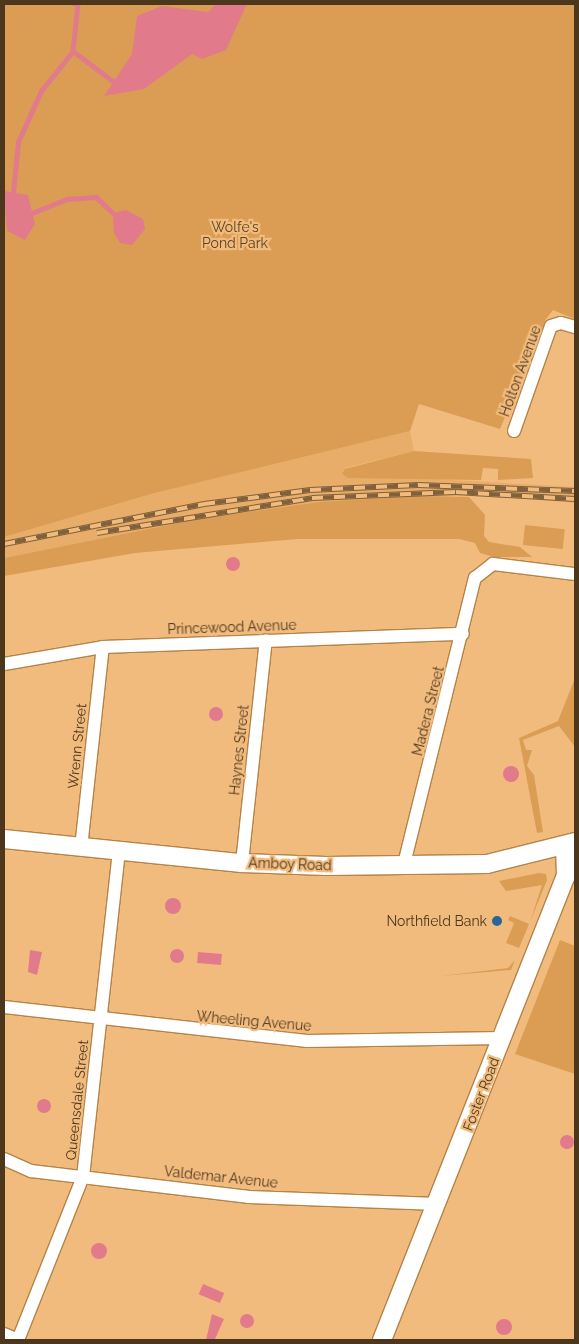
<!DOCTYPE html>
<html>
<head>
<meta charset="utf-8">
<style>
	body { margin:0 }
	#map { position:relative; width:579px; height:1344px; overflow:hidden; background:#f1bb7e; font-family:Raleway,sans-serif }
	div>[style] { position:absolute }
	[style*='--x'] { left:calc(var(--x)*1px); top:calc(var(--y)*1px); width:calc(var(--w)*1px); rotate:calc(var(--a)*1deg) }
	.built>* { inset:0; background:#e8ae69 }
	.green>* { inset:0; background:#da9d53; transform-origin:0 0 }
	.water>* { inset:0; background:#e17b8c; transform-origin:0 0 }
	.round { border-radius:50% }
	.stream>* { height:4.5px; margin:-2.25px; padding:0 2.25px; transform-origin:2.25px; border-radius:2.25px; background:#e17b8c }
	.roads { filter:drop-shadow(1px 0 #b58346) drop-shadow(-1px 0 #b58346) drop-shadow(0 1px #b58346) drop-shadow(0 -1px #b58346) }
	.street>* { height:12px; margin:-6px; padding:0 6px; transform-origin:6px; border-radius:6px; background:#fff }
	.secondary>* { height:18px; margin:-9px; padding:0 9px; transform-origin:9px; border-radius:9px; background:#fff }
	.rail>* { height:5.5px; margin-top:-2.75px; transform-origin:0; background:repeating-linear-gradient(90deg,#f1bb7e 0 11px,#80613c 0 22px); box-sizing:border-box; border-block:1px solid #80613c }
	.dots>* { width:14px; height:14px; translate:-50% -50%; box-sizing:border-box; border:2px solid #f1bb7e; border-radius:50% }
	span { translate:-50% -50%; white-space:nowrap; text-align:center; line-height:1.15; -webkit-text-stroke:4.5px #f1bb7e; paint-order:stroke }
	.park-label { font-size:14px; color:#5e421f }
	.street-label { font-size:14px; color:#4c371d }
	.poi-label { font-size:14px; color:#4c371d }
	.right { translate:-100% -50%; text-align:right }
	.frame { position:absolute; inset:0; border:5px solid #4c371d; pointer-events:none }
</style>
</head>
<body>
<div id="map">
	<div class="built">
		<div style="clip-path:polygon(410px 431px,414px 451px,345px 468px,418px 478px,575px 487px,575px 503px,481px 495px,319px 502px,198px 519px,4px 558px,4px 537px,151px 494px)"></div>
	</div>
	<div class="green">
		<div style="clip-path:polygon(4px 4px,575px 4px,575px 319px,553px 310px,546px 319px,500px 429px,419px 404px,410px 431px,151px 494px,4px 537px)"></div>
		<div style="clip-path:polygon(414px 451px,531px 459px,533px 478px,498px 480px,498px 469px,483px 468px,481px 480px,348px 478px,342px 474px,345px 469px)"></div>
		<div style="clip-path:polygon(420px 496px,469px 497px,485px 515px,484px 536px,489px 542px,520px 547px,532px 557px,494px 557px,480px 553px,475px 543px,459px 539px,298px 539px,135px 553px,4px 576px,4px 558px,198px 519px,319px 502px)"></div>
		<div style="left:525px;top:525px;width:40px;height:20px;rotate:6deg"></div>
		<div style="clip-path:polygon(575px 678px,575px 747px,559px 726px,523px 740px,526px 750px,532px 750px,527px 766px,534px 775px,543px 832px,537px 833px,519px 738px,558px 721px)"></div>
		<div style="clip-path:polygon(539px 873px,546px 874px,547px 880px,530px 922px,542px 885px,506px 891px,499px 881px)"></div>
		<div style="clip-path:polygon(510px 916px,529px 924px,519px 948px,506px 943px,514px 923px,508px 920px)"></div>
		<div style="clip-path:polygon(560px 940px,575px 946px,575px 1074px,515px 1054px)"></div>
		<div style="clip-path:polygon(515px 960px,511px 970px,441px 976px,508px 968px)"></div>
	</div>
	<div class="water">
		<div style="clip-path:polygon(216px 4px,247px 4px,226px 50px,202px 59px,192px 54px,144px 89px,104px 96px,132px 54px,137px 16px,162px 6px,208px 12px)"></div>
		<div style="clip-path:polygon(4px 191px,28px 195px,35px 224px,25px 240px,7px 231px)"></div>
		<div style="clip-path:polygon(126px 210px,143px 219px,145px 229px,132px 245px,120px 243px,114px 233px,113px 213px)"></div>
		<div class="round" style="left:226px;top:557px;width:14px;height:14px"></div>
		<div class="round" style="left:209px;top:707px;width:14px;height:14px"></div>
		<div class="round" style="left:503px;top:766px;width:16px;height:16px"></div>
		<div class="round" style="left:165px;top:898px;width:16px;height:16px"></div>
		<div class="round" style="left:170px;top:949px;width:14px;height:14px"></div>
		<div style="clip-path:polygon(30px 950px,42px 952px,37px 975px,28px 972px)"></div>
		<div style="left:198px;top:952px;width:24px;height:11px;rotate:5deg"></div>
		<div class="round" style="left:37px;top:1099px;width:14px;height:14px"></div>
		<div class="round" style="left:560px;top:1135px;width:14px;height:14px"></div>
		<div class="round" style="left:91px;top:1243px;width:16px;height:16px"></div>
		<div style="left:203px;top:1284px;width:23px;height:11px;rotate:23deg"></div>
		<div class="round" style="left:240px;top:1314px;width:14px;height:14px"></div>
		<div style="clip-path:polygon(212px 1314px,224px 1319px,215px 1339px,206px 1340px)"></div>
		<div class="round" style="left:496px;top:1319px;width:16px;height:16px"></div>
	</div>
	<div class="stream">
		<div style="--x:73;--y:4;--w:5;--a:0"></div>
		<div style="--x:78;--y:4;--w:47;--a:96.1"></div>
		<div style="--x:73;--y:51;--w:50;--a:36.9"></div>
		<div style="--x:13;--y:193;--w:51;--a:-84.4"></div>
		<div style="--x:18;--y:142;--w:56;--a:-65.7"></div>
		<div style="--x:41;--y:91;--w:51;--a:-51.3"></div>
		<div style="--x:32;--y:213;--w:38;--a:-22"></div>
		<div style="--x:67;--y:199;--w:29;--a:-4"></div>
		<div style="--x:96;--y:197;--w:23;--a:43"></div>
	</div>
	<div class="roads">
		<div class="street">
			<div style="--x:514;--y:431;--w:111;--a:-70.6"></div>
			<div style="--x:551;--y:326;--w:10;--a:-17"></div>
			<div style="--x:561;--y:323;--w:15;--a:16"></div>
			<div style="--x:4;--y:664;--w:100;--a:-9.7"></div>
			<div style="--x:103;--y:647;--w:360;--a:-2.1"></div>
			<div style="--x:81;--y:848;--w:202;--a:-83.8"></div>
			<div style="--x:242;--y:863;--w:224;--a:-83.9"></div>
			<div style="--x:404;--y:864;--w:295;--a:-76.1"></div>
			<div style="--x:475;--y:578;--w:23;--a:-38"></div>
			<div style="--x:493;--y:564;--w:83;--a:7"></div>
			<div style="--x:4;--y:1007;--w:305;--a:6.4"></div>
			<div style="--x:307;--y:1041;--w:196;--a:-0.9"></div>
			<div style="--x:4;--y:1159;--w:30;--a:24"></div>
			<div style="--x:31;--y:1171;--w:220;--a:6.8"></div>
			<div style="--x:249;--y:1197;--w:189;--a:2.1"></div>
			<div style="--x:4;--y:1334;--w:15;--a:23"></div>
			<div style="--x:18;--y:1340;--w:175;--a:-68.3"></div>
			<div style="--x:83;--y:1177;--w:327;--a:-83.7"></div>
		</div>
		<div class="secondary">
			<div style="--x:4;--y:839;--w:239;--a:5.8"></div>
			<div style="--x:242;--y:863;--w:84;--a:2"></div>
			<div style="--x:326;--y:866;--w:161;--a:-0.7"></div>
			<div style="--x:487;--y:864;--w:91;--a:-14"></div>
			<div style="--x:382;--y:1340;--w:499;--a:-68.4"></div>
			<div style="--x:566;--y:876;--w:30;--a:-92"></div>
		</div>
	</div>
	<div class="rail">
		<div style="--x:97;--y:533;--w:218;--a:-9.2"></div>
		<div style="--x:312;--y:498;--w:144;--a:-2.4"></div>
		<div style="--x:456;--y:492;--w:119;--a:3.4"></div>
		<div style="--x:4;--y:544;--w:204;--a:-11.3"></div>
		<div style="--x:204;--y:504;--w:107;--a:-7.5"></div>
		<div style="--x:310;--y:490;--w:108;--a:-2.7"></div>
		<div style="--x:418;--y:485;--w:157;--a:2.2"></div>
	</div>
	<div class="dots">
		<div style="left:497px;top:921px;background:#29649b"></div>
	</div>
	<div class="park-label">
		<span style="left:235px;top:235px">Wolfe's<br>Pond Park</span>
	</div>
	<div class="street-label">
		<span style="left:520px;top:371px;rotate:-70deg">Holton Avenue</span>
		<span style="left:232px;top:627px;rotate:-2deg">Princewood Avenue</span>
		<span style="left:428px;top:711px;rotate:-76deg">Madera Street</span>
		<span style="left:77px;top:746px;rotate:-84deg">Wrenn Street</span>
		<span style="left:239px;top:750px;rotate:-84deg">Haynes Street</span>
		<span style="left:290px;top:864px;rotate:2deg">Amboy Road</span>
		<span style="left:254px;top:1021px;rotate:5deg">Wheeling Avenue</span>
		<span style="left:481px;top:1094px;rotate:-69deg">Foster Road</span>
		<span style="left:77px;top:1100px;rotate:-84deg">Queensdale Street</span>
		<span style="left:221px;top:1177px;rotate:6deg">Valdemar Avenue</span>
	</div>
	<div class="poi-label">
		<span class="right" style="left:487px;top:921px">Northfield Bank</span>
	</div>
	<div class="frame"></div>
</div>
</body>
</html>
